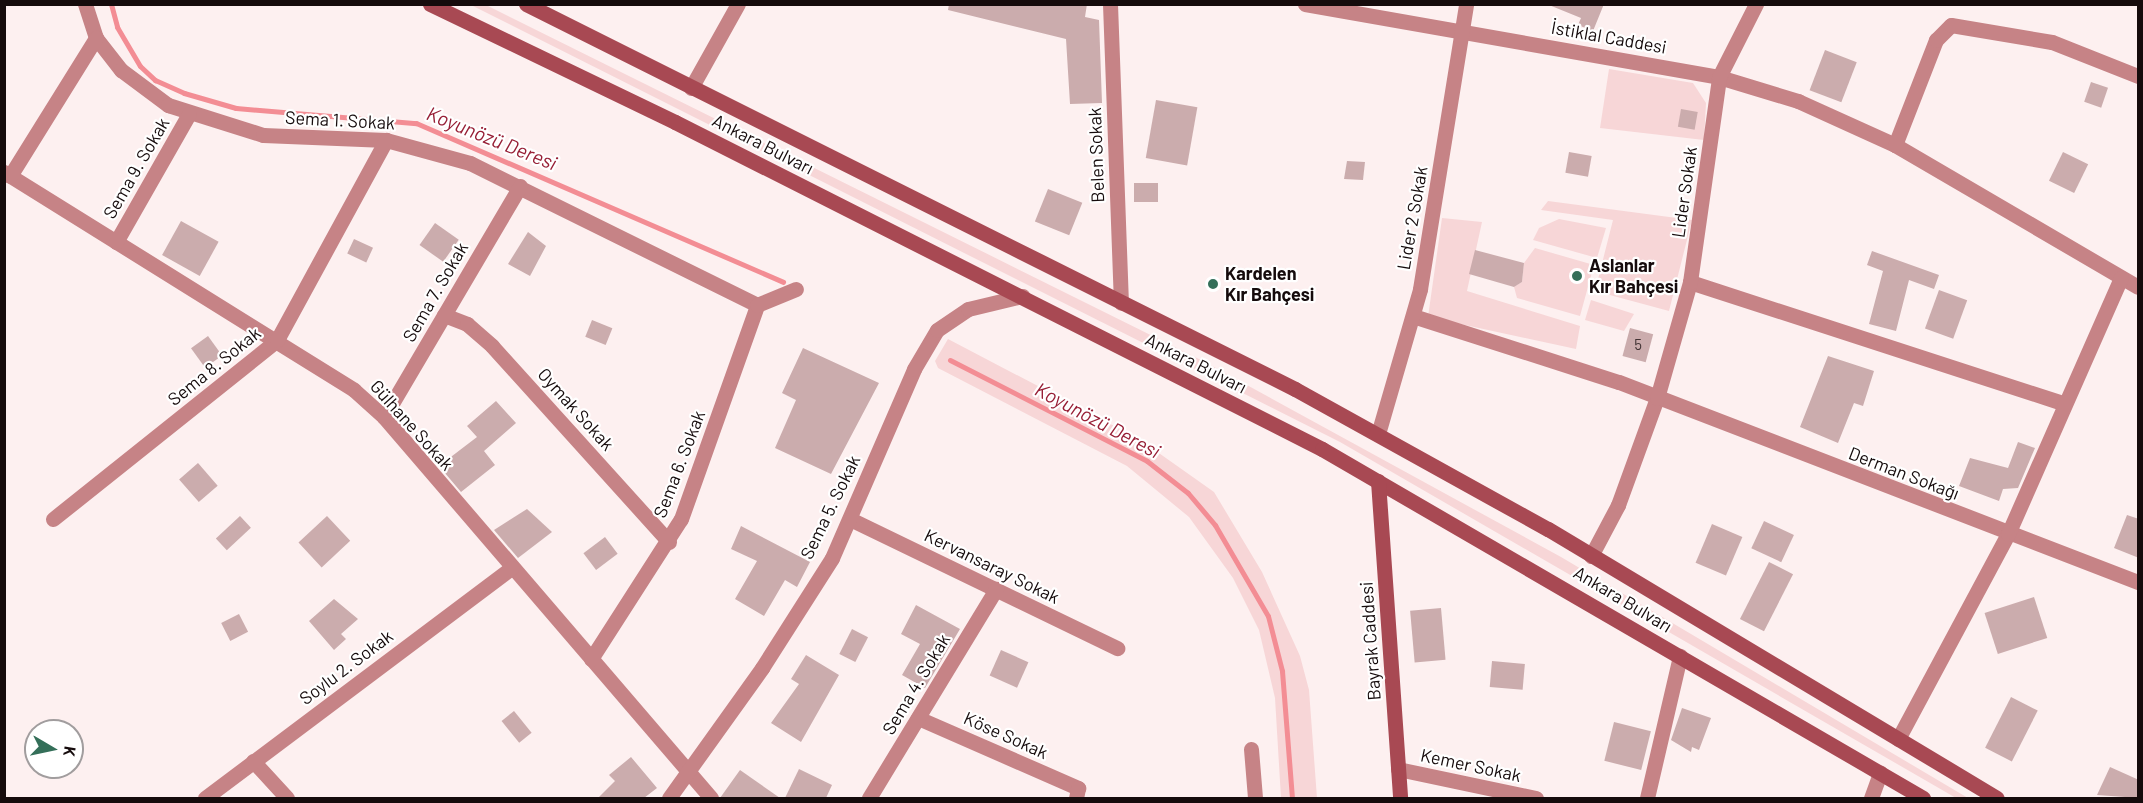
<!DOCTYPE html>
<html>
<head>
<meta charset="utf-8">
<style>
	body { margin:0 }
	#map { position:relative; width:2143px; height:803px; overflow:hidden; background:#fdf0f0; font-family:Barlow,sans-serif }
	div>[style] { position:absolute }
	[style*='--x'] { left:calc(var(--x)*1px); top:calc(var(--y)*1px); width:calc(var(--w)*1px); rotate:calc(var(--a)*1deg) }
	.green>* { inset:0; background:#f7d6d7 }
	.stream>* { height:5px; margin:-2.5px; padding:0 2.5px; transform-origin:2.5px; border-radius:2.5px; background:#f38d94 }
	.building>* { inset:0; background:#cbacad; transform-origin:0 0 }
	.street>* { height:15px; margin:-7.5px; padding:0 7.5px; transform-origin:7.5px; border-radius:7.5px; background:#c68386 }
	.secondary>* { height:15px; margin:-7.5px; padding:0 7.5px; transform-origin:7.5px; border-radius:7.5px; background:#a84953 }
	.dots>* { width:16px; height:16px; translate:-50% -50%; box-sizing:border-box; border:3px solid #fff; border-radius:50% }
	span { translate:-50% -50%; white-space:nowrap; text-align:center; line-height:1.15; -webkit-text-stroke:4.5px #fff; paint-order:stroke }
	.number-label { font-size:15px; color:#423334 }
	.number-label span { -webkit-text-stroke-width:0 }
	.street-label { font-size:18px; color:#150b0c }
	.poi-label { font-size:18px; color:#150b0c; font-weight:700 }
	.left { translate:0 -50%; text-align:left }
	.water-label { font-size:20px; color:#971f36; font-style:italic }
	.frame { position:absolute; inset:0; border:6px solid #150b0c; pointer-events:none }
	.north { position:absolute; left:24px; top:719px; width:60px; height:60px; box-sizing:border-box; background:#fff; border:2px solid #a19d9e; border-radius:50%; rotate:99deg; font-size:16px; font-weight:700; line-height:24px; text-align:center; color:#150b0c }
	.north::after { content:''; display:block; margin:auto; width:21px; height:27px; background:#346f59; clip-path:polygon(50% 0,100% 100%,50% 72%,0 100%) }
</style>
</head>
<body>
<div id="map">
	<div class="green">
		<div style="clip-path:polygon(471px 5px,486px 5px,1203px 361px,1561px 557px,1968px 798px,1956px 798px,1340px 442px)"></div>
		<div style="clip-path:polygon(1609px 69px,1693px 83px,1706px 103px,1704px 140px,1600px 128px)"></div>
		<div style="clip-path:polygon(1548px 201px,1692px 220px,1669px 311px,1595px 291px,1613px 220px,1541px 210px)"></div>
		<div style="clip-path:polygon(1442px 218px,1482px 222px,1467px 291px,1580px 326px,1576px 349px,1428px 317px)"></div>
		<div style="clip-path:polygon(1559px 219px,1606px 228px,1597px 258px,1533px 240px,1539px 228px)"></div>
		<div style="clip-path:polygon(1535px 248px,1594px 265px,1580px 316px,1517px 298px,1514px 287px,1522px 282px,1524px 263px)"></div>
		<div style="clip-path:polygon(1591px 300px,1634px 314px,1624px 331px,1585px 320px)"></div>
		<div style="clip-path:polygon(948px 339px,1139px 439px,1214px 492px,1262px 572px,1300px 656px,1309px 690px,1317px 798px,1281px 798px,1275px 698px,1259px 630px,1233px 578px,1189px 517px,1127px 466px,938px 368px,935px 361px)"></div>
	</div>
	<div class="stream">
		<div style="--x:111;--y:4;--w:24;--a:75"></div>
		<div style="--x:117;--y:27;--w:45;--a:59.5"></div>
		<div style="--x:140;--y:66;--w:21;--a:43"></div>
		<div style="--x:155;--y:80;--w:32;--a:24"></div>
		<div style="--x:184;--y:93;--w:54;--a:16.1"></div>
		<div style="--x:236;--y:108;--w:181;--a:4.8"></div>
		<div style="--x:416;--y:123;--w:400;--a:23.4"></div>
		<div style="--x:950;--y:360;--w:221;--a:27.1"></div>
		<div style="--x:1147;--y:461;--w:52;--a:38"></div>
		<div style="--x:1188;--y:493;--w:42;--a:49.8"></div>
		<div style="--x:1215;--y:525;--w:105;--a:59.8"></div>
		<div style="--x:1268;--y:616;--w:57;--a:75.7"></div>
		<div style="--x:1282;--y:671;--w:127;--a:85.5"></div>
	</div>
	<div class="building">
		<div style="clip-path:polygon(949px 4px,1087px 4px,1085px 17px,1099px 20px,1102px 103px,1070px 104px,1066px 39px,948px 10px)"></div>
		<div style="clip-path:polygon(1604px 4px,1593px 31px,1578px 25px,1581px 18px,1549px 5px)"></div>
		<div style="left:1825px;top:50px;width:34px;height:43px;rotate:21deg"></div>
		<div style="left:2091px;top:82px;width:18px;height:21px;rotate:19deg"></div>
		<div style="left:1156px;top:100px;width:42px;height:59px;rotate:10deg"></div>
		<div style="left:1681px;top:109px;width:17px;height:18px;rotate:10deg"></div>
		<div style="left:1569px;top:152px;width:23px;height:21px;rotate:10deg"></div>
		<div style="left:2063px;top:152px;width:28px;height:32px;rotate:26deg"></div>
		<div style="clip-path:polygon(1347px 161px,1365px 162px,1363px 180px,1344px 179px)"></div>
		<div style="left:1134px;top:183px;width:24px;height:19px"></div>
		<div style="left:1048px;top:189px;width:37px;height:35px;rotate:22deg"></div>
		<div style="left:181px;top:221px;width:43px;height:39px;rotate:29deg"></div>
		<div style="left:435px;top:223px;width:29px;height:27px;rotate:35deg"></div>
		<div style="clip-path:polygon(528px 232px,546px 246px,530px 276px,508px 264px)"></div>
		<div style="left:354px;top:239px;width:21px;height:16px;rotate:25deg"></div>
		<div style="clip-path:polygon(1475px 250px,1524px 263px,1522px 282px,1514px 287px,1469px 274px)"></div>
		<div style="clip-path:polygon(1872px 251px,1939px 275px,1934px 289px,1909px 280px,1896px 331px,1869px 324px,1883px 271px,1867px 265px)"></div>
		<div style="left:1939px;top:290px;width:30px;height:41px;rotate:20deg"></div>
		<div style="left:592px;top:320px;width:22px;height:18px;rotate:22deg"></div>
		<div style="left:1630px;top:328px;width:24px;height:29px;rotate:15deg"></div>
		<div style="left:208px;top:336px;width:24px;height:21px;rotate:54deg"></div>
		<div style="clip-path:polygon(803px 348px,879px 383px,831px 474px,775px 448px,796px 400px,782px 393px)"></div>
		<div style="clip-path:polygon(1828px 356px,1874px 371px,1863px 406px,1854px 403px,1838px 443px,1800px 427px)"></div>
		<div style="clip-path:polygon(496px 401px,516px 423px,484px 451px,495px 465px,461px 492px,439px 466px,477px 437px,467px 426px)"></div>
		<div style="clip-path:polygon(2018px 442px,2035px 448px,2018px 488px,2003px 489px,1999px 501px,1959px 486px,1970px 458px,2008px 468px)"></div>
		<div style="left:198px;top:463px;width:30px;height:25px;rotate:49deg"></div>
		<div style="clip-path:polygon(527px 509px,552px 532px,518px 558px,494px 530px)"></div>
		<div style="clip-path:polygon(2127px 515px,2139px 519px,2139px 558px,2114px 548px)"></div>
		<div style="left:240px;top:516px;width:16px;height:33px;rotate:47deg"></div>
		<div style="left:327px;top:516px;width:34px;height:39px;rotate:47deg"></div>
		<div style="left:1764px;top:521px;width:33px;height:30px;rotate:25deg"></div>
		<div style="left:1712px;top:524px;width:33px;height:42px;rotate:23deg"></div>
		<div style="clip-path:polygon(741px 526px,810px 562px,797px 587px,785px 580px,764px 616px,735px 599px,757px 561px,731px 549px)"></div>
		<div style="left:605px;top:537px;width:21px;height:27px;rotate:53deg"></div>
		<div style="left:1769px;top:562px;width:27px;height:64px;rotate:27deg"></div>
		<div style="left:2034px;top:597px;width:43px;height:52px;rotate:72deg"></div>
		<div style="clip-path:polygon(334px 599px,358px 619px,341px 634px,346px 639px,334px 650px,309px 621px)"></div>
		<div style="clip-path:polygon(916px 605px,960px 629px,925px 688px,902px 675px,920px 644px,901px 634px)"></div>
		<div style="left:1441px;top:608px;width:52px;height:31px;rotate:85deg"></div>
		<div style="left:239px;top:614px;width:20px;height:20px;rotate:63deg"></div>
		<div style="left:852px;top:629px;width:18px;height:28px;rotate:27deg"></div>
		<div style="left:1001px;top:650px;width:30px;height:28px;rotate:24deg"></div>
		<div style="clip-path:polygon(806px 655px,839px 675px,801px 742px,771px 723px,799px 684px,791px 679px)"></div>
		<div style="left:1492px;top:661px;width:33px;height:26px;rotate:5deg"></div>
		<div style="left:2011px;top:697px;width:30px;height:57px;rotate:27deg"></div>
		<div style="clip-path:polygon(1682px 708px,1711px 718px,1699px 750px,1692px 747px,1691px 752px,1671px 740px)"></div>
		<div style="left:514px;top:711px;width:28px;height:16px;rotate:51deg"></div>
		<div style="left:1614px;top:722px;width:38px;height:40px;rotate:14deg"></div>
		<div style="clip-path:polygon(631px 757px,657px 788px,644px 798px,598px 798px,615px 781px,609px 775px)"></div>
		<div style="clip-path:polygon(2110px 767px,2139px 780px,2139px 798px,2097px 795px)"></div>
		<div style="clip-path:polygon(799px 769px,832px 785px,826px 798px,785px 798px)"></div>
		<div style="clip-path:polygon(740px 770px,780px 798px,720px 798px)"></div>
	</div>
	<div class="street">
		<div style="--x:85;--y:4;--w:36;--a:72"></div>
		<div style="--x:96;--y:38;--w:41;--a:52"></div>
		<div style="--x:121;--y:70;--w:59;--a:36.7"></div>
		<div style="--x:168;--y:105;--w:100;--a:17.5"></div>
		<div style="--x:263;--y:135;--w:123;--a:2.3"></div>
		<div style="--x:386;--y:140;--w:87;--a:15.3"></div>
		<div style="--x:470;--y:163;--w:320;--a:26.3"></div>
		<div style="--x:1110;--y:4;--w:299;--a:87.9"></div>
		<div style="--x:1305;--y:4;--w:420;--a:10"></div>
		<div style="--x:1719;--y:77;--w:83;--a:16.9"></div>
		<div style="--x:1798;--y:101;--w:107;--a:24.4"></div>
		<div style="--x:1895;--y:145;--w:281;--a:30.3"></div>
		<div style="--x:691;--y:88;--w:96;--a:-60.8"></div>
		<div style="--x:1895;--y:145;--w:113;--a:-68.7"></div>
		<div style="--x:1936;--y:40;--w:21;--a:-45"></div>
		<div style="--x:1951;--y:25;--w:102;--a:9.6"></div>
		<div style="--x:2052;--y:42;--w:92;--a:21.6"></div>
		<div style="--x:4;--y:172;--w:412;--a:31.9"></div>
		<div style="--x:354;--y:390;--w:40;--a:42"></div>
		<div style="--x:384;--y:417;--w:502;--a:49.36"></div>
		<div style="--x:10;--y:176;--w:163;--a:-58.1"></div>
		<div style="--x:116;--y:242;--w:147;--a:-60.3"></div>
		<div style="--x:1690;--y:282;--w:394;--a:18"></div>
		<div style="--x:444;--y:315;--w:25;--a:21"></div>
		<div style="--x:467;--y:324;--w:33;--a:41"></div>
		<div style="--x:492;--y:346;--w:264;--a:47.9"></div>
		<div style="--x:1413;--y:316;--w:216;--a:17.8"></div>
		<div style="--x:1619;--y:382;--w:556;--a:21.07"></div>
		<div style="--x:384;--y:417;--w:268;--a:-59.5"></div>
		<div style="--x:1378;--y:434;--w:151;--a:-73.8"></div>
		<div style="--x:1420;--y:289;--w:289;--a:-80.8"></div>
		<div style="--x:53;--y:519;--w:287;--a:-38.6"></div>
		<div style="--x:277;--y:340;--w:228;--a:-61.4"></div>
		<div style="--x:850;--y:519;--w:297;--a:25.8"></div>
		<div style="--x:1591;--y:556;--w:58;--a:-62.1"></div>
		<div style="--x:1618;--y:505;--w:114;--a:-70"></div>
		<div style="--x:1657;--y:398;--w:121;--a:-74.1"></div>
		<div style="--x:1690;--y:282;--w:207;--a:-81.9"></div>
		<div style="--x:1719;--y:77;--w:82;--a:-63.1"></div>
		<div style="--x:591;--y:659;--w:166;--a:-57.3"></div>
		<div style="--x:681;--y:519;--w:227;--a:-70.4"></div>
		<div style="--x:757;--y:305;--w:42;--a:-22.3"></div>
		<div style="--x:918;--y:718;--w:175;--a:23.6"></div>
		<div style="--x:1078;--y:788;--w:10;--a:101"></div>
		<div style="--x:1898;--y:739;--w:233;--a:-61.8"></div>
		<div style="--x:2008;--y:534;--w:280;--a:-66.2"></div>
		<div style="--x:1251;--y:749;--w:49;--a:85.3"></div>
		<div style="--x:253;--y:761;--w:50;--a:47.4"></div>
		<div style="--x:1398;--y:769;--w:141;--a:11.9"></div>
		<div style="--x:205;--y:798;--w:383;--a:-36.9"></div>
		<div style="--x:669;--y:798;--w:160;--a:-54.4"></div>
		<div style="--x:762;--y:668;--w:130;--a:-57.5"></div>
		<div style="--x:832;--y:558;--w:206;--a:-66.5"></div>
		<div style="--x:914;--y:369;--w:45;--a:-59.5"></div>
		<div style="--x:937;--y:330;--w:37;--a:-34"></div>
		<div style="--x:968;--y:309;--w:56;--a:-13.5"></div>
		<div style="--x:869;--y:798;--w:245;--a:-58.7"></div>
		<div style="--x:1647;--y:798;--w:146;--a:-76.9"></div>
		<div style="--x:1871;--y:798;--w:27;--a:-70"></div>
	</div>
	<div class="secondary">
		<div style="--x:430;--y:4;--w:272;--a:25.7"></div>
		<div style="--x:675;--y:122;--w:725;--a:26.81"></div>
		<div style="--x:1322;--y:449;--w:695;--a:30.14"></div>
		<div style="--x:526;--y:4;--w:860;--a:26.59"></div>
		<div style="--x:1295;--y:389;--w:289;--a:29"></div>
		<div style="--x:1548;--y:529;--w:523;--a:30.93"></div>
		<div style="--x:1378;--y:481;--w:318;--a:86"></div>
	</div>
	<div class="dots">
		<div style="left:1577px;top:276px;background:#346f59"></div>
		<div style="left:1213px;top:284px;background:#346f59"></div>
	</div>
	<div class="number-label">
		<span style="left:1638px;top:345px">5</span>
	</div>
	<div class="street-label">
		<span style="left:1609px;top:37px;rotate:10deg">İstiklal Caddesi</span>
		<span style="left:340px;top:120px;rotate:3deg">Sema 1. Sokak</span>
		<span style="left:763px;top:144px;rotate:27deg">Ankara Bulvarı</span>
		<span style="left:1096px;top:155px;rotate:-92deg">Belen Sokak</span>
		<span style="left:136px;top:168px;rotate:-60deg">Sema 9. Sokak</span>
		<span style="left:1684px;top:192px;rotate:-82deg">Lider Sokak</span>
		<span style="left:1412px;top:218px;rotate:-80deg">Lider 2 Sokak</span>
		<span style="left:435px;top:292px;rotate:-60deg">Sema 7. Sokak</span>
		<span style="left:1196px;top:363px;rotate:27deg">Ankara Bulvarı</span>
		<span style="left:214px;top:366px;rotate:-39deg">Sema 8. Sokak</span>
		<span style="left:576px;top:409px;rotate:48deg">Oymak Sokak</span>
		<span style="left:412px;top:425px;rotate:48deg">Gülhane Sokak</span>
		<span style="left:679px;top:464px;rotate:-69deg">Sema 6. Sokak</span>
		<span style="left:1904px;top:473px;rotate:21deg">Derman Sokağı</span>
		<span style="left:830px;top:507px;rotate:-64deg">Sema 5. Sokak</span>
		<span style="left:992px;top:566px;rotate:26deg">Kervansaray Sokak</span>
		<span style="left:1623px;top:599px;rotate:31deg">Ankara Bulvarı</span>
		<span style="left:1370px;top:641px;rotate:-94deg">Bayrak Caddesi</span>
		<span style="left:346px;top:667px;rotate:-37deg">Soylu 2. Sokak</span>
		<span style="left:916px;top:684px;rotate:-59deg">Sema 4. Sokak</span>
		<span style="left:1006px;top:735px;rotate:24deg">Köse Sokak</span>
		<span style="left:1471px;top:765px;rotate:12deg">Kemer Sokak</span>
	</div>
	<div class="poi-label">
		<span class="left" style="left:1589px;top:276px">Aslanlar<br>Kır Bahçesi</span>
		<span class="left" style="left:1225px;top:284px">Kardelen<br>Kır Bahçesi</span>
	</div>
	<div class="water-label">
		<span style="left:492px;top:138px;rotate:22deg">Koyunözü Deresi</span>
		<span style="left:1098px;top:420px;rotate:28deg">Koyunözü Deresi</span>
	</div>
	<div class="frame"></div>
	<div class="north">K</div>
</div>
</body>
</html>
